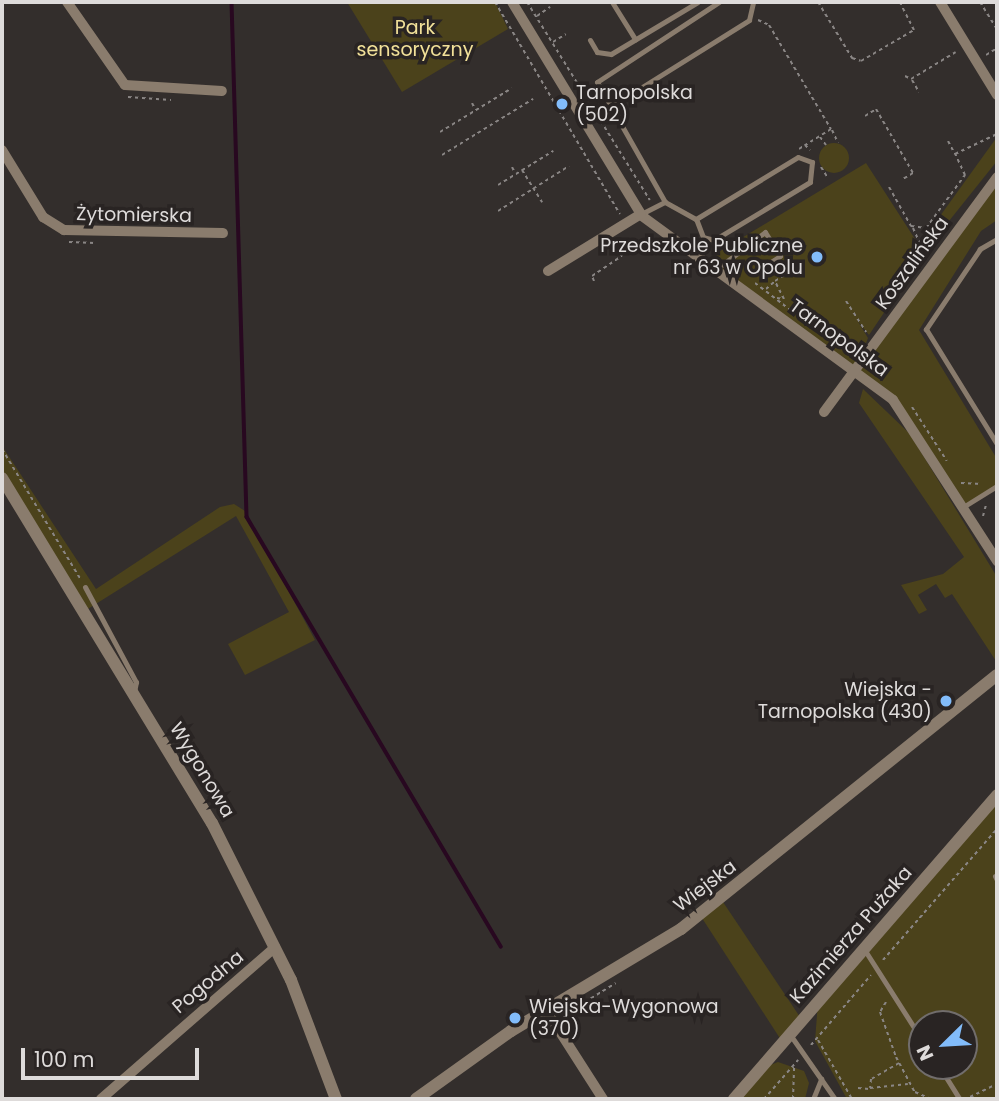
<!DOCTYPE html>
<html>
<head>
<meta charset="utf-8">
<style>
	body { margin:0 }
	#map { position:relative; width:999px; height:1101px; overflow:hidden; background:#332e2c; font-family:Poppins,sans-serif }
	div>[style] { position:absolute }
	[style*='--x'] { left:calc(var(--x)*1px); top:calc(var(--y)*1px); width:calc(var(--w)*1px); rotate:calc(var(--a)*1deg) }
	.green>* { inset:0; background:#4b421b }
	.round { border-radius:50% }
	.stream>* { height:3.5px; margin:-1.75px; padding:0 1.75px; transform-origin:1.75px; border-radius:1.75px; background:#280820 }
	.path>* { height:2px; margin-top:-1px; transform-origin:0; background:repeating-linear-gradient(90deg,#8a8685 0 3.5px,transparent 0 7px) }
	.service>* { height:5px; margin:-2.5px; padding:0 2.5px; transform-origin:2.5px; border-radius:2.5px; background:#8a7c6d }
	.minor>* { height:10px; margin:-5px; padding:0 5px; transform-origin:5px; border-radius:5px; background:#8a7c6d }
	.tertiary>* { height:12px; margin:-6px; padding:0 6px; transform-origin:6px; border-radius:6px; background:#8a7c6d }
	.dots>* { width:19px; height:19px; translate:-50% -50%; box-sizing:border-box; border:4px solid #292423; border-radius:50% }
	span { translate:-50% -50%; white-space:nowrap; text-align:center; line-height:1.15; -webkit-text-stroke:7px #292423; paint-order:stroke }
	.park-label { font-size:19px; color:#f2e199 }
	.poi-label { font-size:19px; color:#dedbda }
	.left { translate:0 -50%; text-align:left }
	.right { translate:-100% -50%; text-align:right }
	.street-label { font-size:19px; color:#dedbda }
	.frame { position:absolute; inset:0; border:4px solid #dedbda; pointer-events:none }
	.north { position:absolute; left:908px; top:1010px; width:70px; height:70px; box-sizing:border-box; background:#292423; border:2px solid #716d6c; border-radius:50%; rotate:246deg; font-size:19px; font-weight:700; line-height:28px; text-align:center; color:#dedbda }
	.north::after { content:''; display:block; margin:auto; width:24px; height:32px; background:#82bcfa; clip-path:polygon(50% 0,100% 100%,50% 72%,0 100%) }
	.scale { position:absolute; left:21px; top:1048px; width:178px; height:32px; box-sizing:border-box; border:4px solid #dedbda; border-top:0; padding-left:9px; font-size:21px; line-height:24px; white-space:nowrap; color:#dedbda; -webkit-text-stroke:5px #292423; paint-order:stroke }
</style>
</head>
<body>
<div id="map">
	<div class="green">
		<div style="clip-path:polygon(347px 2px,495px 2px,508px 29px,402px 92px)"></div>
		<div style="clip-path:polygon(997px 137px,997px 161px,929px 246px,922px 241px)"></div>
		<div class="round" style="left:819px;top:143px;width:30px;height:30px"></div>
		<div style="clip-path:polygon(866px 163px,924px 253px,869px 335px,857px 320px,868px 338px,857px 366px,997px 177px,997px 220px,981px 231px,919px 330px,997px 459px,997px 486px,963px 507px,895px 403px,714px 271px,717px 253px)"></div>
		<div style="clip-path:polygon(863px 389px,910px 434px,997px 577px,996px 661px,952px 594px,945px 598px,936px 584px,918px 595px,927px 610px,919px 614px,901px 585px,943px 574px,964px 557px,859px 403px)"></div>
		<div style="clip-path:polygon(2px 446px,96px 589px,220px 507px,234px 504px,245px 511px,315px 640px,245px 675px,228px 644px,289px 612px,236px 516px,83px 612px,2px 478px)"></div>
		<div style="clip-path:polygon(evenodd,997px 795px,997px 1099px,847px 1099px,815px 1041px,818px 1002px,997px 795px,922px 1024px,964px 1024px,964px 1066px,922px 1066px,922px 1024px)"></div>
		<div style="clip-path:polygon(721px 899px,802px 1020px,783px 1043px,700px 915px)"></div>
		<div style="clip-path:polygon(778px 1062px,804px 1071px,809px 1083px,805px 1099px,736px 1099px,760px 1069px)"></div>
	</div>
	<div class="stream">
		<div style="--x:232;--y:2;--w:515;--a:88.33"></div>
		<div style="--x:247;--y:517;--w:499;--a:59.4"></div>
	</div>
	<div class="path">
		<div style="--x:495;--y:2;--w:246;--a:59.5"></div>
		<div style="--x:527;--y:2;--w:233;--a:58.2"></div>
		<div style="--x:818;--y:2;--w:66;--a:58.7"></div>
		<div style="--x:852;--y:58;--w:9;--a:18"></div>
		<div style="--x:861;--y:61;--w:61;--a:-30.3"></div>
		<div style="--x:914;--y:30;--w:31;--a:-117"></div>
		<div style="--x:980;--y:2;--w:32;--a:58"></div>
		<div style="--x:537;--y:16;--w:16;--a:-35"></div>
		<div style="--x:758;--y:20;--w:12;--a:24"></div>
		<div style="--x:769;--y:25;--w:121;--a:59.2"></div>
		<div style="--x:831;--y:129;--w:31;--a:148"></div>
		<div style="--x:553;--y:42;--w:15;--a:-32"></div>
		<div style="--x:986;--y:55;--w:13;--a:-32"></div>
		<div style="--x:905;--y:76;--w:7;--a:27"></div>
		<div style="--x:911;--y:79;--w:52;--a:-31"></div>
		<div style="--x:912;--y:80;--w:14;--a:60"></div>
		<div style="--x:128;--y:97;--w:43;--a:4"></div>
		<div style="--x:472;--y:103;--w:7;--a:63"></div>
		<div style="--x:865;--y:116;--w:13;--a:-32"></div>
		<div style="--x:876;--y:109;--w:74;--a:60"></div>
		<div style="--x:913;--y:173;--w:12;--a:149"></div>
		<div style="--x:832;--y:130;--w:14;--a:65"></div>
		<div style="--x:440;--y:132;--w:84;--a:-31.4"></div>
		<div style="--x:820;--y:137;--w:10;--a:53"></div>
		<div style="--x:948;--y:141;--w:15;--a:62"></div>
		<div style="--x:955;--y:154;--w:47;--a:-25.5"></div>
		<div style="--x:799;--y:149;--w:7;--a:-34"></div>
		<div style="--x:805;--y:145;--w:7;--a:45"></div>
		<div style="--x:442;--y:155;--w:107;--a:-31.6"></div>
		<div style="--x:512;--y:167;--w:7;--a:63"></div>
		<div style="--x:821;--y:167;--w:13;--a:58"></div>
		<div style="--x:522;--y:170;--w:38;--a:58"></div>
		<div style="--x:498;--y:185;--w:65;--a:-31.7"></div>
		<div style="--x:889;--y:187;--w:45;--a:60.6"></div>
		<div style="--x:911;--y:226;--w:15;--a:8"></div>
		<div style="--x:926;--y:228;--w:66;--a:-53.7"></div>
		<div style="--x:965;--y:175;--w:23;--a:-115"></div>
		<div style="--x:498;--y:211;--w:84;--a:-32.4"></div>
		<div style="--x:913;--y:228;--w:20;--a:66"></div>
		<div style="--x:69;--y:242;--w:26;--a:2"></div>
		<div style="--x:594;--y:281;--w:5;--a:-112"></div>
		<div style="--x:592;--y:276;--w:36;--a:-34"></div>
		<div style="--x:622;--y:256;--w:14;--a:-124"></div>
		<div style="--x:755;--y:283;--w:43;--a:37.4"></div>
		<div style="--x:766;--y:289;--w:11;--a:-41"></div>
		<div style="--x:777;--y:298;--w:7;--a:8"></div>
		<div style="--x:784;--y:299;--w:20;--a:-117"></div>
		<div style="--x:775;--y:281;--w:31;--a:-32"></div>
		<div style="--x:846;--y:301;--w:37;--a:57"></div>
		<div style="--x:912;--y:407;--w:64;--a:57.1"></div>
		<div style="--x:2;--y:449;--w:153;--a:58.9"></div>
		<div style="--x:961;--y:483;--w:21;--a:3"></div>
		<div style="--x:983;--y:516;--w:11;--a:-75"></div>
		<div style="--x:883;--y:960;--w:174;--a:-49"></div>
		<div style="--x:886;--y:1002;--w:12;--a:121"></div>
		<div style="--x:880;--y:1012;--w:48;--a:70.4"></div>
		<div style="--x:896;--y:1057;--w:40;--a:62"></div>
		<div style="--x:915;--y:1092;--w:17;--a:24"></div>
		<div style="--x:567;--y:1013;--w:57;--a:-31.5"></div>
		<div style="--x:818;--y:1040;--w:68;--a:60"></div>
		<div style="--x:811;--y:1045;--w:92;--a:-49.4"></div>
		<div style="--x:899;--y:1063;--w:32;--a:150"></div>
		<div style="--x:871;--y:1079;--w:9;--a:96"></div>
		<div style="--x:870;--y:1088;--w:38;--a:-6"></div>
		<div style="--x:858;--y:1088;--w:11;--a:5"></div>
		<div style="--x:970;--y:1097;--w:30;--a:-26"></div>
		<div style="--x:764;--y:1099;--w:52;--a:-48.9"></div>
		<div style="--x:793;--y:1099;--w:34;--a:-88"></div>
	</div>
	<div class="service">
		<div style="--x:612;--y:2;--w:44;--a:58.1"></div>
		<div style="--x:590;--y:40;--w:14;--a:60"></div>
		<div style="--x:597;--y:52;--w:14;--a:8"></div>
		<div style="--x:611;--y:54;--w:101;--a:-30.9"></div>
		<div style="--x:610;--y:107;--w:164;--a:-32"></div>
		<div style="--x:749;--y:20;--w:18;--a:-77"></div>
		<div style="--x:665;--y:202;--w:35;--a:29"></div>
		<div style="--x:696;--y:219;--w:119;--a:-31.3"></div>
		<div style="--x:798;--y:157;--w:15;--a:20"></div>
		<div style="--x:812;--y:162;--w:20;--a:96"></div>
		<div style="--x:810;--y:182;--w:112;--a:148.9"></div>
		<div style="--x:714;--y:240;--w:11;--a:-165"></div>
		<div style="--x:703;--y:237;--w:19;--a:-111"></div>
		<div style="--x:641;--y:214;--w:27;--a:-27"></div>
		<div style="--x:665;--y:202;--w:138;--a:-119.5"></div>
		<div style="--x:597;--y:82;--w:146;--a:-33.3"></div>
		<div style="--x:997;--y:239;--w:20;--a:150"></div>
		<div style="--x:980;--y:249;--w:97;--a:124"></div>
		<div style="--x:926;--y:329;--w:135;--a:58.3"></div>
		<div style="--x:714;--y:271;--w:64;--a:-37.4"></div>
		<div style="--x:765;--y:232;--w:28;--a:58"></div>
		<div style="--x:780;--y:256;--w:33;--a:147"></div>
		<div style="--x:963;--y:507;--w:40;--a:-32"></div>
		<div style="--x:85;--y:587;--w:108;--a:61.8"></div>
		<div style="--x:136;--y:682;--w:10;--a:101"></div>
		<div style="--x:995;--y:876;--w:4;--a:63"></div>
		<div style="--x:864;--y:949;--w:108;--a:57.5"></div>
		<div style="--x:791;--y:1036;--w:77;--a:55.1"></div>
		<div style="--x:939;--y:1066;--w:39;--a:58"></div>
		<div style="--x:813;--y:1099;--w:22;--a:-68"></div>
	</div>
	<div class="minor">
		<div style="--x:67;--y:2;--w:101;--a:55.1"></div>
		<div style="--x:125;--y:85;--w:97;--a:3.5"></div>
		<div style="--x:512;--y:2;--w:250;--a:58.7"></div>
		<div style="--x:642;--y:216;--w:311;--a:36.2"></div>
		<div style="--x:893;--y:400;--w:192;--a:57.1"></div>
		<div style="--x:940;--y:2;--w:109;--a:58.5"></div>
		<div style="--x:2;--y:150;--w:79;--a:58.5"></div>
		<div style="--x:43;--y:217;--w:25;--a:32"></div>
		<div style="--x:64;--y:230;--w:159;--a:1.1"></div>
		<div style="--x:548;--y:271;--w:109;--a:-31.5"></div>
		<div style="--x:824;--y:412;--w:292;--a:-53.6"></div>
		<div style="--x:546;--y:1010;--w:106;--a:57.4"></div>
		<div style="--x:101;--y:1099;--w:231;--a:-41.1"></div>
	</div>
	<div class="tertiary">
		<div style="--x:2;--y:478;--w:404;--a:58.7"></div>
		<div style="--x:212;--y:823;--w:176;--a:63.3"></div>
		<div style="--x:291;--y:980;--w:127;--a:69.3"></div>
		<div style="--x:416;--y:1099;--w:117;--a:-35.6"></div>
		<div style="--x:511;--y:1031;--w:198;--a:-31"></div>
		<div style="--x:681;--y:929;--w:405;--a:-38.8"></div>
		<div style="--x:734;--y:1099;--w:402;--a:-49.1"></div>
	</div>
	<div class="dots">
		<div style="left:562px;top:104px;background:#82bcfa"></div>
		<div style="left:817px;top:257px;background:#82bcfa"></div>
		<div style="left:946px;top:701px;background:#82bcfa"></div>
		<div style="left:515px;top:1018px;background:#82bcfa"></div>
	</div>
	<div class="park-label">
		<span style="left:415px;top:39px">Park<br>sensoryczny</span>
	</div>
	<div class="poi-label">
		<span class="left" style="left:576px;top:104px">Tarnopolska<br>(502)</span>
		<span class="right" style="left:803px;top:257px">Przedszkole Publiczne<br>nr 63 w Opolu</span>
		<span class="right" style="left:932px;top:701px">Wiejska -<br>Tarnopolska (430)</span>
		<span class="left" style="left:529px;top:1018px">Wiejska-Wygonowa<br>(370)</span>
	</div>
	<div class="street-label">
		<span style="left:134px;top:215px;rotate:1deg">Żytomierska</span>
		<span style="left:912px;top:263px;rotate:-54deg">Koszalińska</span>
		<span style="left:839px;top:338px;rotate:36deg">Tarnopolska</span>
		<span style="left:202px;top:770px;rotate:59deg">Wygonowa</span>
		<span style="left:705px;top:886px;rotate:-37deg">Wiejska</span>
		<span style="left:851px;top:935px;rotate:-49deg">Kazimierza Pużaka</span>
		<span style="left:208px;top:982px;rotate:-40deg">Pogodna</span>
	</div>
	<div class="frame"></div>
	<div class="north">N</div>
	<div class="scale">100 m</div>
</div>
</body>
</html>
